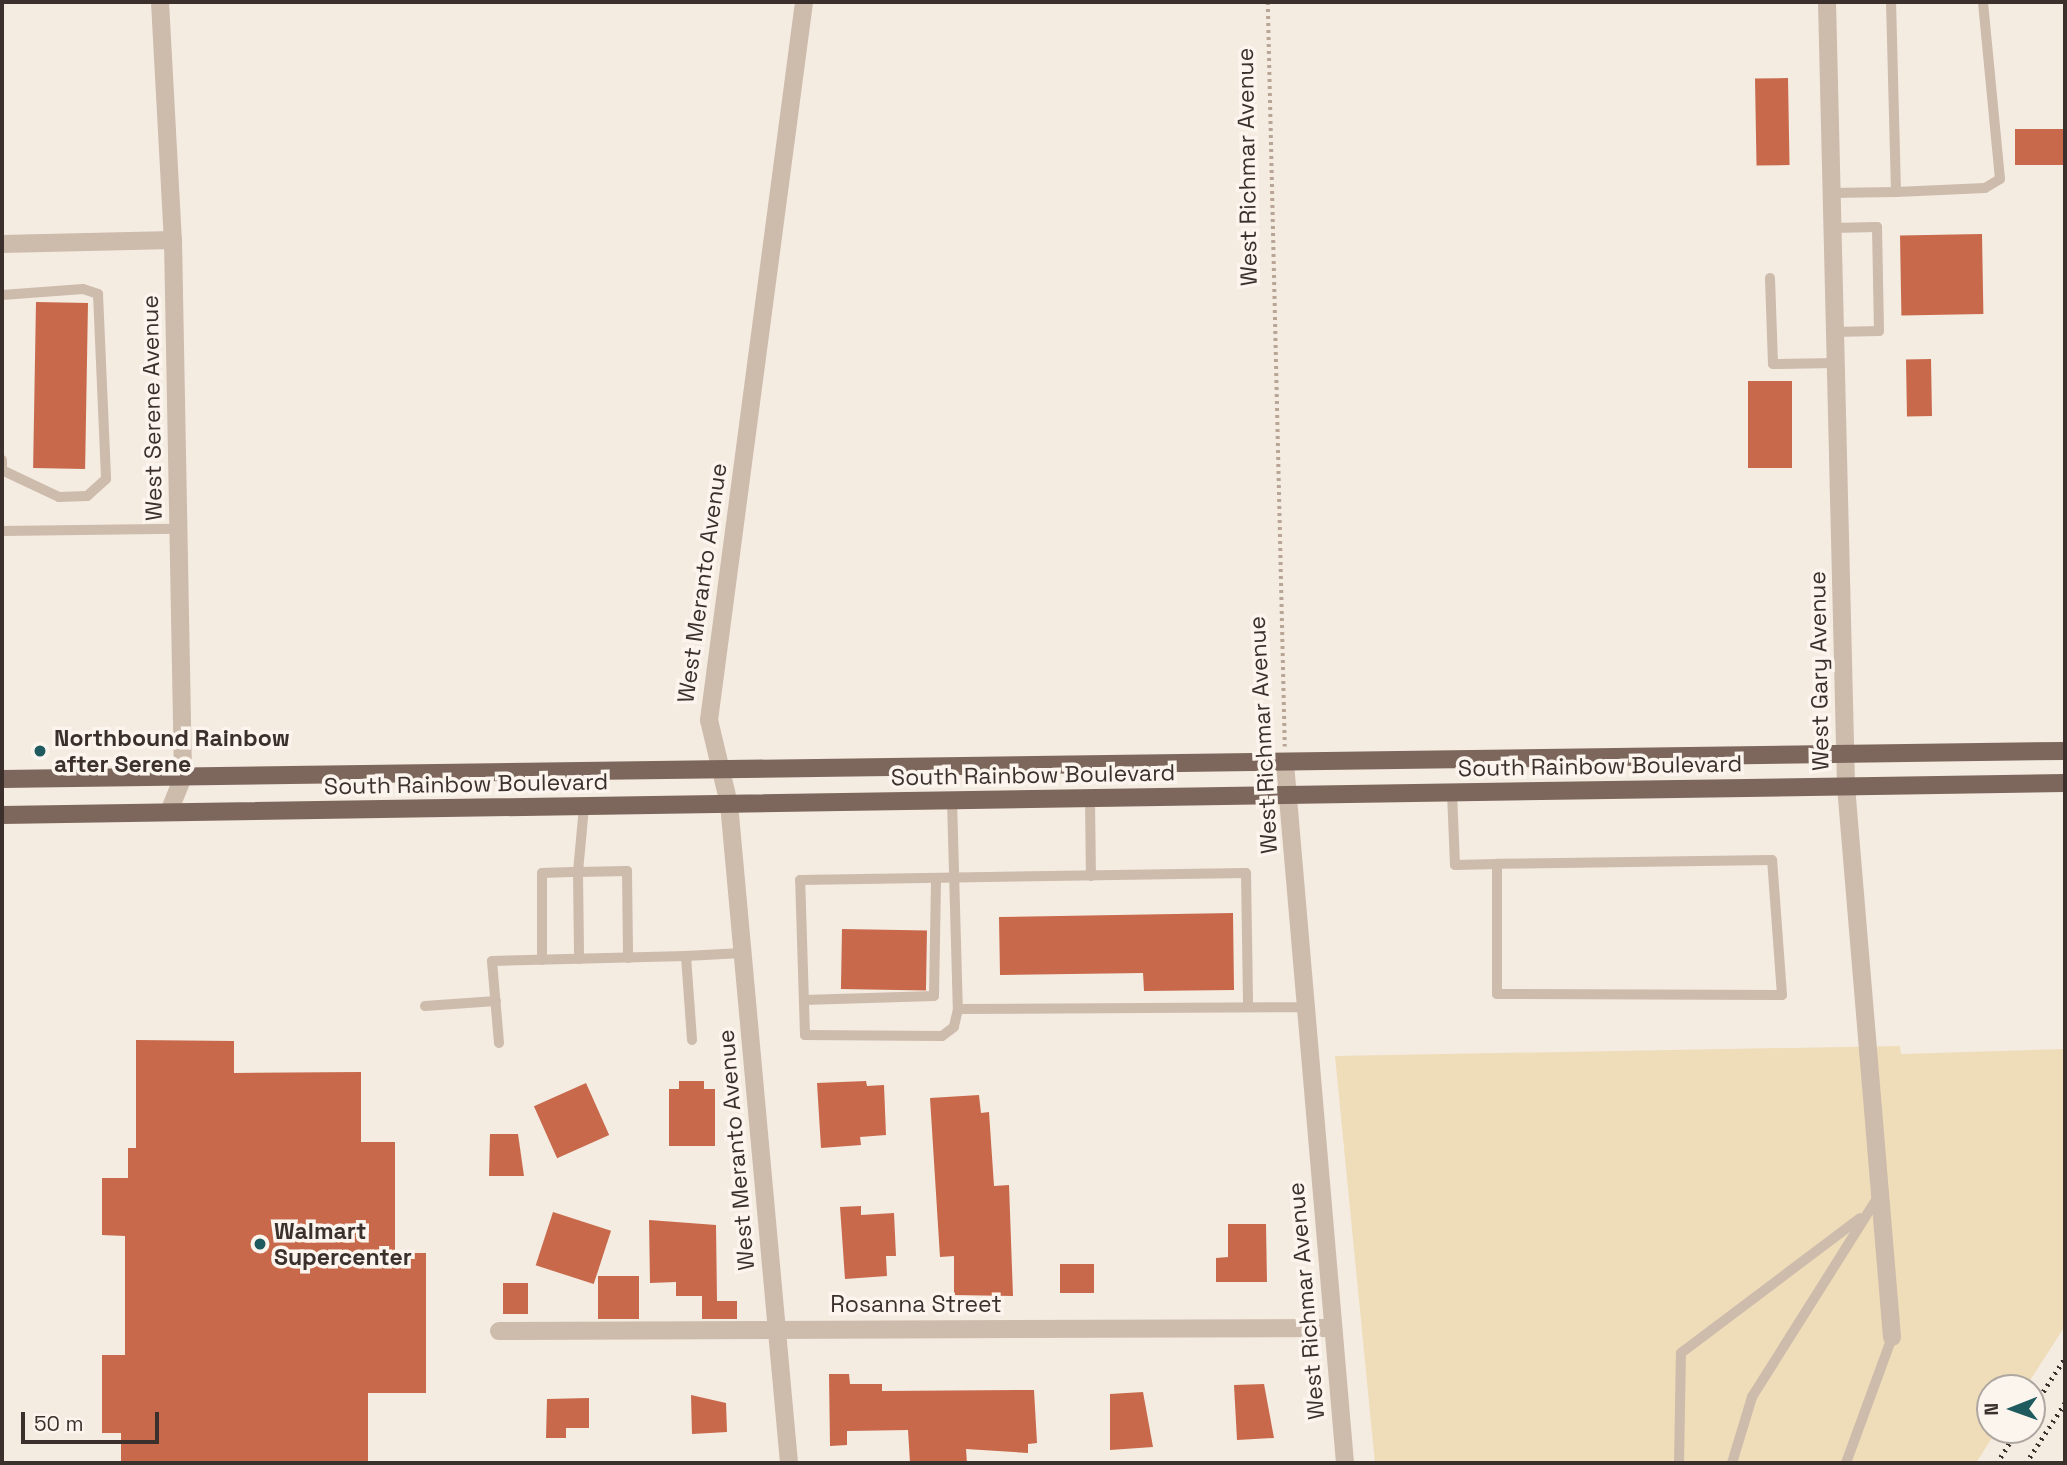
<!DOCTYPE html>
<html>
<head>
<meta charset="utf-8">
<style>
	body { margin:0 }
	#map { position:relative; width:2067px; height:1465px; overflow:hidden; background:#f4ebe1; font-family:"Space Grotesk",sans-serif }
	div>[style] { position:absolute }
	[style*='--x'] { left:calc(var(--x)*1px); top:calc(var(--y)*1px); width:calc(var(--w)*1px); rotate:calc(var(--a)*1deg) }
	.sand>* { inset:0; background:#efdcb8 }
	.building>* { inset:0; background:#c8694b; transform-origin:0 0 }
	.path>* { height:3.5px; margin-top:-1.75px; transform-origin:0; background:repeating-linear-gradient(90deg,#b9a596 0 3.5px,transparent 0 7px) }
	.lane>* { height:10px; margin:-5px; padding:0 5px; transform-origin:5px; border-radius:5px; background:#cdbbac }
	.street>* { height:18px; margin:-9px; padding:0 9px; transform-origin:9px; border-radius:9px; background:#cdbbac }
	.primary>* { height:18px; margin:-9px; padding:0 9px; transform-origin:9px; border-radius:9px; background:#7d675c }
	.rail>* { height:5px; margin-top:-2.5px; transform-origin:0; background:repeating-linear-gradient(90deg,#3b302b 0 2px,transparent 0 7px) }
	.dots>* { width:19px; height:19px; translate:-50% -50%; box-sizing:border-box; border:4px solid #fbf5ee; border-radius:50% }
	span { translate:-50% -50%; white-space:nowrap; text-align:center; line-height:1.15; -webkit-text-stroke:7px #fbf5ee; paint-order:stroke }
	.street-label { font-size:23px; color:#3b302b }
	.poi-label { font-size:23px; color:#3b302b; font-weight:700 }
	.left { translate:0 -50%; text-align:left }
	.frame { position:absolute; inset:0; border:4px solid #3b302b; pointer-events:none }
	.north { position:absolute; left:1976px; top:1374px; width:70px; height:70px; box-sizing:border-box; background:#fbf5ee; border:2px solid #aea6a0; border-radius:50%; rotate:269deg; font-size:19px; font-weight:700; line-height:28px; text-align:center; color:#3b302b }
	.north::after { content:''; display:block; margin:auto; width:24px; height:32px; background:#1f5a5e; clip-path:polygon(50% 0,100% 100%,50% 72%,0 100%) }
	.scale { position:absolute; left:21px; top:1412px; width:138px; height:32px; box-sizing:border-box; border:4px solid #3b302b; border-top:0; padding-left:9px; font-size:21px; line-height:24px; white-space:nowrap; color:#3b302b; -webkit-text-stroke:5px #fbf5ee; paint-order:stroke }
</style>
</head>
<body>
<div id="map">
	<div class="sand">
		<div style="clip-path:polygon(1900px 1046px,1901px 1054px,2065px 1049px,2065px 1326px,2025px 1388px,1990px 1388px,1990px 1430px,1997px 1430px,1976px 1463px,1375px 1463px,1335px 1056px)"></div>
	</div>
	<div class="building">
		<div style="left:1788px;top:78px;width:87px;height:33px;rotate:89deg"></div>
		<div style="left:2065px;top:129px;width:36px;height:50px;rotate:90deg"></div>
		<div style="left:1982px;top:234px;width:80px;height:82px;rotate:89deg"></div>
		<div style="left:36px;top:302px;width:52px;height:166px;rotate:1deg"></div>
		<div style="left:1931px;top:359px;width:57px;height:25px;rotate:89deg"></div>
		<div style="left:1748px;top:381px;width:44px;height:87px"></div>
		<div style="clip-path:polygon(1233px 913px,1234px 990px,1144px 991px,1143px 973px,1000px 975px,999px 917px)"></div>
		<div style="left:842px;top:929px;width:85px;height:60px;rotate:1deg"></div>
		<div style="clip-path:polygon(136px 1040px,234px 1041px,234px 1073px,361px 1072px,361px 1142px,395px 1142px,395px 1253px,426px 1253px,426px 1393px,368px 1393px,368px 1463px,121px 1463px,121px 1433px,102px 1433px,102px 1355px,125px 1355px,125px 1236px,102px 1235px,102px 1178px,128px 1178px,128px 1148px,136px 1148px)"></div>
		<div style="clip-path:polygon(679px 1081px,704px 1081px,704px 1089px,715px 1089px,715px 1146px,669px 1146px,669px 1089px,679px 1089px)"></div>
		<div style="clip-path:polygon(866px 1081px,867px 1086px,884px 1085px,886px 1135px,860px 1137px,861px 1145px,821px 1148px,817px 1083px)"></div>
		<div style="left:586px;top:1083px;width:57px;height:57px;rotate:66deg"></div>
		<div style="clip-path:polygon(979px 1095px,981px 1113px,989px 1112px,994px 1186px,1009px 1185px,1013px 1296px,954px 1295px,954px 1256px,940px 1257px,930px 1098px)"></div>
		<div style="clip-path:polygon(490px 1134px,518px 1134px,524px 1176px,489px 1176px)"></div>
		<div style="clip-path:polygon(861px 1206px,861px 1215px,894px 1213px,896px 1256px,886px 1256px,887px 1276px,845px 1279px,840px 1207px)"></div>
		<div style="left:553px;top:1212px;width:61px;height:56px;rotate:18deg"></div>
		<div style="clip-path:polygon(649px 1220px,716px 1225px,717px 1301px,737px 1301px,737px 1319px,702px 1319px,702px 1296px,676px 1296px,676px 1282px,650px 1283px)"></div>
		<div style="clip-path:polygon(1228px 1224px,1266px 1224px,1267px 1282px,1216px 1282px,1216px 1258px,1228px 1257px)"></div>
		<div style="left:1060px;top:1264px;width:34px;height:29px"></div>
		<div style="left:598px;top:1276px;width:41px;height:43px"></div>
		<div style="left:503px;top:1283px;width:25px;height:31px"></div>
		<div style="clip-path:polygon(829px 1374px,849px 1374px,850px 1384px,882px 1384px,882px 1391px,1034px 1390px,1037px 1443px,1028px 1444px,1028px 1453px,966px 1449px,967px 1463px,910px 1463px,908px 1430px,847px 1431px,847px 1445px,830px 1446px)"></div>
		<div style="clip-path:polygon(1264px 1384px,1274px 1438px,1237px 1440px,1234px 1385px)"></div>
		<div style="clip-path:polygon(1143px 1392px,1153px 1447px,1110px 1450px,1110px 1394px)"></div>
		<div style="clip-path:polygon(691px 1395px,726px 1403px,727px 1432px,692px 1434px)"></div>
		<div style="clip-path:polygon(589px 1398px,589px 1428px,566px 1428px,566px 1438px,546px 1438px,547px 1399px)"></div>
	</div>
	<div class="path">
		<div style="--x:1268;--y:2;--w:745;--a:88.69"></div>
	</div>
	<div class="lane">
		<div style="--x:1896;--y:192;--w:89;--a:-2.6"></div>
		<div style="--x:1985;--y:188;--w:17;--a:-31"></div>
		<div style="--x:2000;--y:179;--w:178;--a:-95.5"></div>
		<div style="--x:1831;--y:193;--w:65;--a:-0.9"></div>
		<div style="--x:1896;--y:192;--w:190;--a:-91.5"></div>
		<div style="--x:1832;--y:228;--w:45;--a:-1.3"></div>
		<div style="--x:1877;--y:227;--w:104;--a:88.9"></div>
		<div style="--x:1879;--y:331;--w:45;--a:178.7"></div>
		<div style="--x:1770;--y:278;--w:86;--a:88"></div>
		<div style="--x:1773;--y:364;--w:62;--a:-0.9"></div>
		<div style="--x:2;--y:295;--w:81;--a:-4.2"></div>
		<div style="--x:83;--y:289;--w:16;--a:18"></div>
		<div style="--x:98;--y:294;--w:185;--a:87.5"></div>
		<div style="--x:106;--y:479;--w:25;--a:138"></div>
		<div style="--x:87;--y:496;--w:28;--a:178"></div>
		<div style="--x:59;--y:497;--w:63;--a:-154.7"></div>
		<div style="--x:2;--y:470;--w:10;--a:-90"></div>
		<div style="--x:2;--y:531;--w:176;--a:-0.7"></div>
		<div style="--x:1452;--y:793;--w:72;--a:87.6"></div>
		<div style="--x:1455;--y:865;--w:42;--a:-1.4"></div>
		<div style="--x:1497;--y:864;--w:130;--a:90"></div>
		<div style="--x:1497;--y:994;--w:285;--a:0.2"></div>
		<div style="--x:1782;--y:995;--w:135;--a:-94.2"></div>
		<div style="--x:1772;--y:860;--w:275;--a:179.2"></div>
		<div style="--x:1090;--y:799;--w:77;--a:89.3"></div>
		<div style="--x:952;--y:800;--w:209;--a:88.4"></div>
		<div style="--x:958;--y:1009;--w:347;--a:-0.3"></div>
		<div style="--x:584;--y:807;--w:65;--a:95.3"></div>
		<div style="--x:578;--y:872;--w:49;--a:-1.2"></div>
		<div style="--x:627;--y:871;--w:87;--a:89.3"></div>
		<div style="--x:542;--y:960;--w:87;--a:-90"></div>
		<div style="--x:542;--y:873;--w:36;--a:-2"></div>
		<div style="--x:578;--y:872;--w:87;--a:89.3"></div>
		<div style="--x:804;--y:1000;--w:130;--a:-1.8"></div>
		<div style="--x:934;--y:996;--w:118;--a:-89"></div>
		<div style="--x:425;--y:1006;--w:71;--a:-4"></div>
		<div style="--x:958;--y:1009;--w:18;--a:103"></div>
		<div style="--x:954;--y:1027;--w:15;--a:143"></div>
		<div style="--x:942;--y:1036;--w:137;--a:-179.6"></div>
		<div style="--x:805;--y:1035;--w:155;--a:-91.8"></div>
		<div style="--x:800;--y:880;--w:446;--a:-0.9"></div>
		<div style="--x:1246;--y:873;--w:134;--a:89.1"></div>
		<div style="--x:692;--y:1040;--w:84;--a:-94.1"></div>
		<div style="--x:686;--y:956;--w:56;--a:-3.1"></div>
		<div style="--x:499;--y:1043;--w:82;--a:-94.9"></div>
		<div style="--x:492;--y:961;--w:194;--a:-1.5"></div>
		<div style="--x:1679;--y:1463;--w:110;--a:-89"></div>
		<div style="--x:1681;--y:1353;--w:224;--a:-37"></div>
		<div style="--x:1732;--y:1463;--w:69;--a:-73.1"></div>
		<div style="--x:1752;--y:1397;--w:240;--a:-57.8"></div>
		<div style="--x:1846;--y:1463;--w:134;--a:-69.9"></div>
	</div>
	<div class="street">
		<div style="--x:160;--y:2;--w:238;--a:86.9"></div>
		<div style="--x:173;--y:240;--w:537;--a:88.93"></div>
		<div style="--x:183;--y:777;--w:37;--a:112"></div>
		<div style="--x:1827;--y:2;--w:784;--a:88.61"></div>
		<div style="--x:1846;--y:786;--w:553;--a:85.23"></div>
		<div style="--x:2;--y:244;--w:171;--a:-1.3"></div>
		<div style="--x:1285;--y:763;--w:703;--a:85.1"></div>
		<div style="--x:499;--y:1331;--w:834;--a:-0.21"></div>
		<div style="--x:789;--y:1463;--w:662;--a:-95.2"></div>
		<div style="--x:729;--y:804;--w:86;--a:-103.4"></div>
		<div style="--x:709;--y:720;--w:724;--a:-82.46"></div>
	</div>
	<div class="primary">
		<div style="--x:2;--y:779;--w:2063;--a:-0.78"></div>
		<div style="--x:2;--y:815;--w:2063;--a:-0.89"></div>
	</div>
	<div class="rail">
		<div style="--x:2032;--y:1409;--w:61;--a:-57.1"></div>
		<div style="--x:1997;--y:1463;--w:39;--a:-58"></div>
		<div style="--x:2026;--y:1463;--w:72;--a:-57"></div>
	</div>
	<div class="dots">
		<div style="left:40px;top:751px;background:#1f5a5e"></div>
		<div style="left:260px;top:1244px;background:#1f5a5e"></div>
	</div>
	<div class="street-label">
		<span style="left:1247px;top:167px;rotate:-91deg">West Richmar Avenue</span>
		<span style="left:152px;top:408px;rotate:-91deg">West Serene Avenue</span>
		<span style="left:702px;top:583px;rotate:-82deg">West Meranto Avenue</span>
		<span style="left:1819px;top:671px;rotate:-91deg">West Gary Avenue</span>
		<span style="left:1263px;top:735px;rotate:-93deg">West Richmar Avenue</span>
		<span style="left:1600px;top:766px;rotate:-1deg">South Rainbow Boulevard</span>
		<span style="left:1033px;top:775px;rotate:-1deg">South Rainbow Boulevard</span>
		<span style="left:466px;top:784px;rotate:-1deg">South Rainbow Boulevard</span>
		<span style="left:736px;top:1150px;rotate:-95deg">West Meranto Avenue</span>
		<span style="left:1306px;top:1301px;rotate:-95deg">West Richmar Avenue</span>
		<span style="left:916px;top:1304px">Rosanna Street</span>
	</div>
	<div class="poi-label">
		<span class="left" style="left:54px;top:751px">Northbound Rainbow<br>after Serene</span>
		<span class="left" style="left:274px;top:1244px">Walmart<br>Supercenter</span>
	</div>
	<div class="frame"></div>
	<div class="north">N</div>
	<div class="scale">50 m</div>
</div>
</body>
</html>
